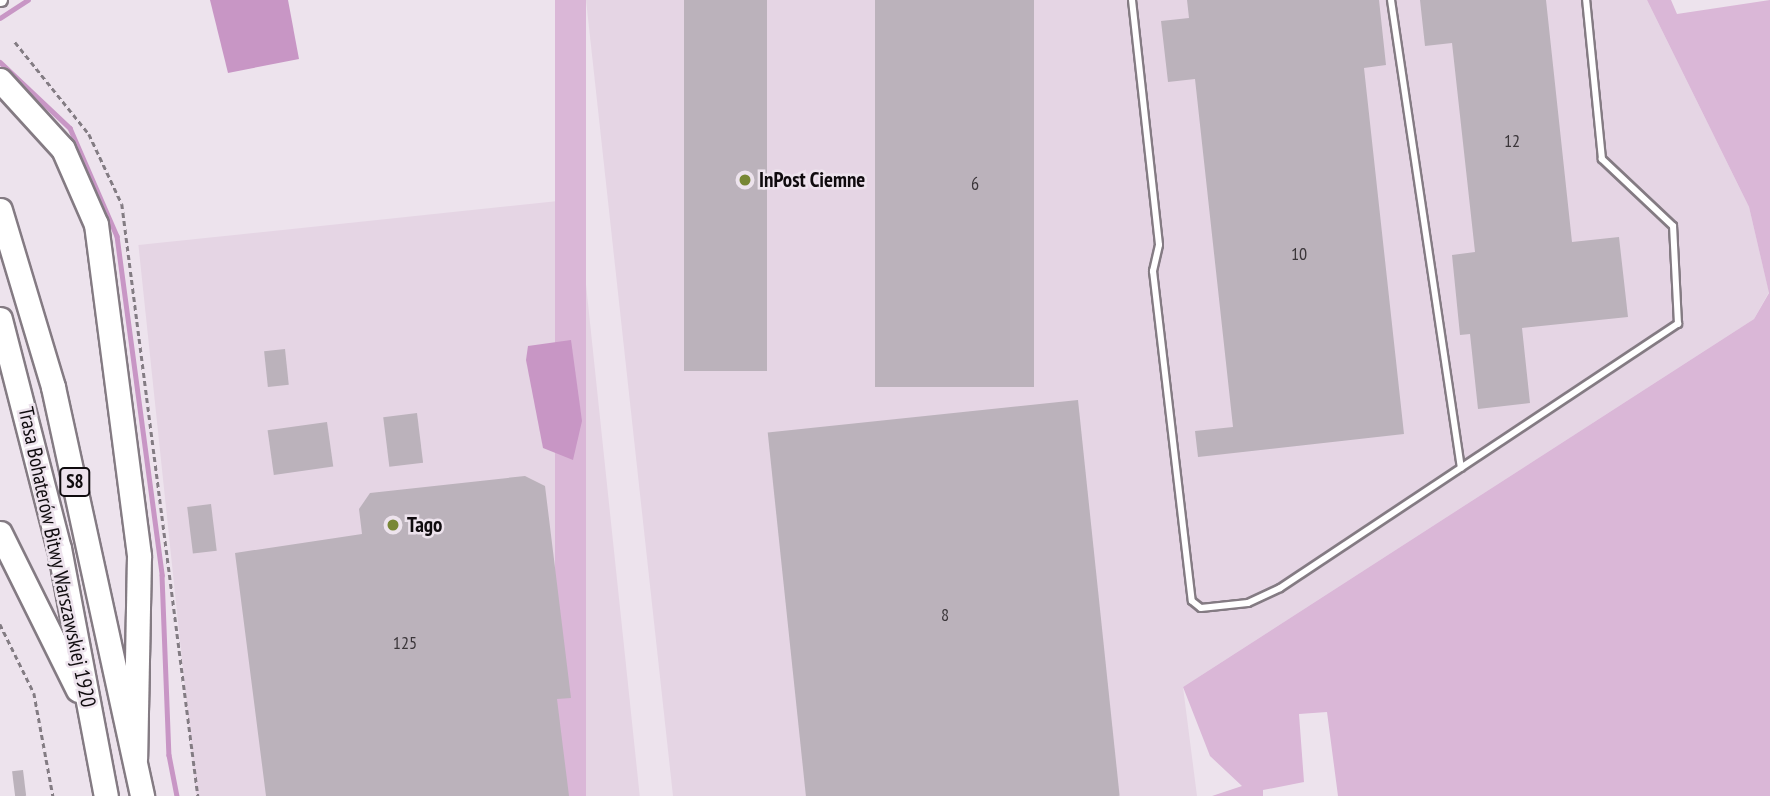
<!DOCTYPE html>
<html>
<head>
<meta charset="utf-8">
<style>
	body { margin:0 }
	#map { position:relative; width:1770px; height:796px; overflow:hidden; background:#ede3ed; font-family:"PT Sans Narrow",sans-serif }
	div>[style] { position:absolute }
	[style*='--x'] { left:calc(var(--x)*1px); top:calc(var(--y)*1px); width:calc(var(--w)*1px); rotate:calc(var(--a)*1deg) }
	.built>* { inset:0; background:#e5d5e4; transform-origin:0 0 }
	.green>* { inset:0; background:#dab7d7; transform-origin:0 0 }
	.water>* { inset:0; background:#c896c5 }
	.stream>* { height:4.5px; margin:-2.25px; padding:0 2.25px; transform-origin:2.25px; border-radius:2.25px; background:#c896c5 }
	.building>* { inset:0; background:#bbb2bb; transform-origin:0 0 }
	.path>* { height:2.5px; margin-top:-1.25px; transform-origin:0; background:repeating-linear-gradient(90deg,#837c83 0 5px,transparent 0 8.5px) }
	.roads { filter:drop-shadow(2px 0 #847b83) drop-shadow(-2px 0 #847b83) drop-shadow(0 2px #847b83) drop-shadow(0 -2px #847b83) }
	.service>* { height:6px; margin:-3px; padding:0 3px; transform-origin:3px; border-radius:3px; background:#fff }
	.minor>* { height:12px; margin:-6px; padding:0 6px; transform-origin:6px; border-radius:6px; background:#fff }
	.motorway>* { height:23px; margin:-11.5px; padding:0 11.5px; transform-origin:11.5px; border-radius:11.5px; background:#fff }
	.dots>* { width:19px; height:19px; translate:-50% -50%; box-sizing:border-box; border:4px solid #ede3ed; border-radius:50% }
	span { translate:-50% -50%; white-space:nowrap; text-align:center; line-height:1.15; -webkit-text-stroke:5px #ede3ed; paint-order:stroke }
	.number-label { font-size:18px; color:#3a3539 }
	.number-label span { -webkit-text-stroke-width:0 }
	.shield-label span { padding:2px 5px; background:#ede3ed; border:2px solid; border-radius:5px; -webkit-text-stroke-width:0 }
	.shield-label { font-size:19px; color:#0f0b0e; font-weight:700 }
	.poi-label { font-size:21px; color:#0f0b0e; font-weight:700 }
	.left { translate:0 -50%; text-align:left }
	.street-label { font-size:21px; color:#0f0b0e }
</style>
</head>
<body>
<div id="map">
	<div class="built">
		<div style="clip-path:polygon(586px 0,1647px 0,1749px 207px,1769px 292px,1754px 319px,1183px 687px,1197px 796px,673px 796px)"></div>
		<div style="left:577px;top:199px;width:601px;height:441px;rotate:84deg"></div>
	</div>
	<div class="green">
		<div style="left:555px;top:0;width:31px;height:801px"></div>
		<div style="clip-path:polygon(1647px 0,1671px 0,1677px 14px,1770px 0,1770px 796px,1338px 796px,1327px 712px,1299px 714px,1304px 782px,1263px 790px,1263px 796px,1212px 796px,1242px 786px,1210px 756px,1183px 687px,1754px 319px,1769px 293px,1749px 207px)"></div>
	</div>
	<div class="water">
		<div style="clip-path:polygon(210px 0,288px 0,299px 59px,228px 73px)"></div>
		<div style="clip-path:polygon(571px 340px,582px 421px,573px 460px,543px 448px,526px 360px,528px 346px)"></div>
	</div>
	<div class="stream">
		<div style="--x:0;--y:18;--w:33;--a:-33"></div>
		<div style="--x:0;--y:62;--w:96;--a:43.3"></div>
		<div style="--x:70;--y:128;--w:118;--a:66.5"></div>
		<div style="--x:117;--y:236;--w:342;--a:82.4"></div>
		<div style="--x:162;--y:575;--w:180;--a:87.8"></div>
		<div style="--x:169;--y:755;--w:42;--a:79"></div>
	</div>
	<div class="building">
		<div style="left:684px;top:0;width:83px;height:371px"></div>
		<div style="left:875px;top:0;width:159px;height:387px"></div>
		<div style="clip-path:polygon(1187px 0,1379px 0,1386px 65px,1364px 68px,1404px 434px,1198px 457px,1195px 431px,1233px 427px,1195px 79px,1168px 82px,1161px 21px,1189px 18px)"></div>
		<div style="clip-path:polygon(1420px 0,1546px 0,1572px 242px,1619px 237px,1628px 317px,1522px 328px,1530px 403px,1478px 409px,1470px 334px,1460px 335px,1452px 255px,1475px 252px,1452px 43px,1425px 46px)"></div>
		<div style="left:285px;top:349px;width:36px;height:21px;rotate:84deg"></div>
		<div style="left:1078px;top:400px;width:398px;height:312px;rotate:84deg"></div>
		<div style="left:417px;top:413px;width:50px;height:34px;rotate:83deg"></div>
		<div style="left:327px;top:422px;width:45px;height:60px;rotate:82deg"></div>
		<div style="clip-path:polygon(525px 476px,545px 486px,571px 698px,557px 699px,569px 796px,266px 796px,235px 553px,362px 534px,359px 509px,370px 493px)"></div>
		<div style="left:211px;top:504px;width:47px;height:24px;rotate:83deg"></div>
		<div style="left:23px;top:770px;width:26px;height:11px;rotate:83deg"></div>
	</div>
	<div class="path">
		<div style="--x:15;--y:42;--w:118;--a:51.2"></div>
		<div style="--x:89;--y:134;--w:77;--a:64.8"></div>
		<div style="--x:122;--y:204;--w:597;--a:82.68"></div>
		<div style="--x:0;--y:624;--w:77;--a:63.8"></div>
		<div style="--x:34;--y:693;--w:105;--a:79.5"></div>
	</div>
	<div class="roads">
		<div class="service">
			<div style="--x:1132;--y:0;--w:246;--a:83.7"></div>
			<div style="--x:1159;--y:245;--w:27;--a:103"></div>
			<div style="--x:1153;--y:271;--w:332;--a:83.3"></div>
			<div style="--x:1192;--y:601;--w:11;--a:38"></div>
			<div style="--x:1201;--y:608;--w:47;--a:-6.1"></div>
			<div style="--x:1248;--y:603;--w:35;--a:-25"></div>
			<div style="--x:1280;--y:588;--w:478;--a:-33.6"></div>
			<div style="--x:1678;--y:324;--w:98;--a:-92.9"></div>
			<div style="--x:1673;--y:226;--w:98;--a:-136.7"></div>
			<div style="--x:1602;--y:159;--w:160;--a:-95.7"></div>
			<div style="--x:1391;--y:0;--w:473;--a:81.5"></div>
		</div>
		<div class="minor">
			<div style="--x:0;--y:0;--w:1;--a:0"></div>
		</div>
		<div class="motorway">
			<div style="--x:0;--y:80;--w:93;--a:47.6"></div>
			<div style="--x:63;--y:149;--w:82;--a:66.3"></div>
			<div style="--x:96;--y:224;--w:335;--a:82.6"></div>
			<div style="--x:139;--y:556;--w:202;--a:91.1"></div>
			<div style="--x:0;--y:210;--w:185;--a:73.3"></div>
			<div style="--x:53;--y:387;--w:419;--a:77.7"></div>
			<div style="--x:0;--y:319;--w:236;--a:75.6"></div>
			<div style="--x:59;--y:548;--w:252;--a:79.3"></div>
			<div style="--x:0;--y:533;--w:175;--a:63.6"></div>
		</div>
	</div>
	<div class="dots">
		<div style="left:745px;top:180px;background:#788735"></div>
		<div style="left:393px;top:525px;background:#788735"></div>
	</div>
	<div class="number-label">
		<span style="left:1512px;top:141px">12</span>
		<span style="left:975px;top:184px">6</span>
		<span style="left:1299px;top:254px">10</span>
		<span style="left:945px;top:615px">8</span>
		<span style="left:405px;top:643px">125</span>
	</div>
	<div class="shield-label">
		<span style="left:75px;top:482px">S8</span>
	</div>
	<div class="poi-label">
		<span class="left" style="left:759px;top:180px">InPost Ciemne</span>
		<span class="left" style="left:407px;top:525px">Tago</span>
	</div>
	<div class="street-label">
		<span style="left:57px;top:557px;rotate:78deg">Trasa Bohaterów Bitwy Warszawskiej 1920</span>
	</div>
</div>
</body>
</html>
